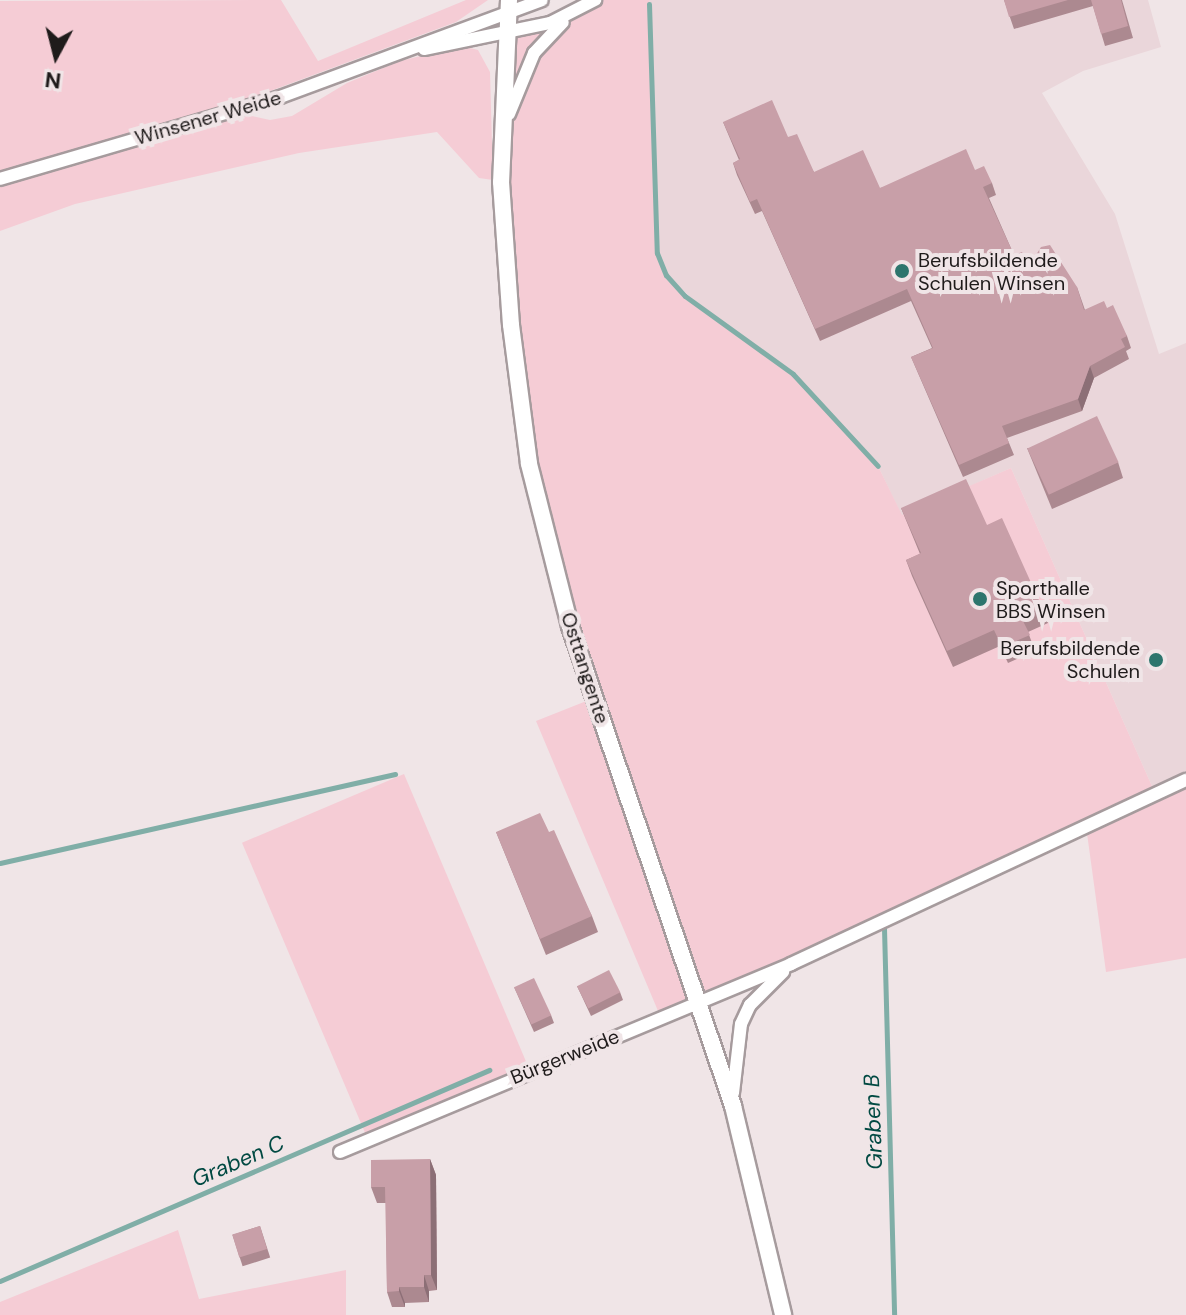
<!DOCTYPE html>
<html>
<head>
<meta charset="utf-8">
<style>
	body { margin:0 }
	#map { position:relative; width:1186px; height:1315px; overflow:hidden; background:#f0e5e7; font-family:"DM Sans",sans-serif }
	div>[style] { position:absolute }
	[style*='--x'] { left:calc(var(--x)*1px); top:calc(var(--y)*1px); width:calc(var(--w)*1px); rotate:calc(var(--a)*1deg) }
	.built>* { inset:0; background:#ead6da }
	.green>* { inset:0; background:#f5ccd5; transform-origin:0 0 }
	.stream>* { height:5px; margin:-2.5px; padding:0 2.5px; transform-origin:2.5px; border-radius:2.5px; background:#80aea7 }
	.roads { filter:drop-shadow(2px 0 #a69b9d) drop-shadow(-2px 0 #a69b9d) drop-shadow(0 2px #a69b9d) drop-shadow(0 -2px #a69b9d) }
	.minor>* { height:12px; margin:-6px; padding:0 6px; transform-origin:6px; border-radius:6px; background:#fff }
	.secondary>* { height:16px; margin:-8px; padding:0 8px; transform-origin:8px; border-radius:8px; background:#fff }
	.wall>* { inset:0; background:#ac8990; transform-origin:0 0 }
	.shaded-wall>* { inset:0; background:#8c6f76 }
	.building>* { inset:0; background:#c89fa8; transform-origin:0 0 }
	.dots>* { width:22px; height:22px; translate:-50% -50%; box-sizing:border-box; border:4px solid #f0e5e7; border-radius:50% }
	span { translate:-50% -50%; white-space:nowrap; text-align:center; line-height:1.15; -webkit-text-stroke:8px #f0e5e7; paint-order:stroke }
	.street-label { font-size:20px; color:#1f1b1b }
	.poi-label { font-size:20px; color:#1f1b1b }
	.left { translate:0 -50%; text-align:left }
	.right { translate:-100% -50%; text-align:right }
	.water-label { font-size:22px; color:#014942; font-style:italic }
	.north { position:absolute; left:16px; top:16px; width:80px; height:80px; -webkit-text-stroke:6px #f0e5e7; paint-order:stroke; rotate:187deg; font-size:22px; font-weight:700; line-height:32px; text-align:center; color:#1f1b1b }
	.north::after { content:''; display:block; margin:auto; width:28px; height:36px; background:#1f1b1b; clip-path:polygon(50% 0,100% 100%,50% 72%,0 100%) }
</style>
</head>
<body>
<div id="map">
	<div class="built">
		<div style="clip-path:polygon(649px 0,1148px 0,1161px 47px,1083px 71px,1042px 93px,1115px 214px,1159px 354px,1186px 343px,1186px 780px,1155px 793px,1011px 468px,902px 516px,878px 466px,666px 275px,657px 253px)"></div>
	</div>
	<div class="green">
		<div style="clip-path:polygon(281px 0,318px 61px,466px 0,488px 0,456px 22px,246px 100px,252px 116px,270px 120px,292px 116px,347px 83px,400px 61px,462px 46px,478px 50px,490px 72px,493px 180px,479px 178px,437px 132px,299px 153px,75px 204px,0 231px,0 1px)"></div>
		<div style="clip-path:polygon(595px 0,649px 0,657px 253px,666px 275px,685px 296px,793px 374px,878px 466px,902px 515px,1011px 468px,1155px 793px,1186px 780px,1186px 958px,1106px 972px,1086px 826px,661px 1018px,536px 721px,594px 698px,529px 464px,511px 325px,506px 33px)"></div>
		<div style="left:404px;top:774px;width:316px;height:176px;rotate:67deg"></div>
		<div style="clip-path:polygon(178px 1230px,199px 1299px,346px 1270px,346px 1315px,0 1315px,0 1302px)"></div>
	</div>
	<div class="stream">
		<div style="--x:649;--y:4;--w:249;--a:88.2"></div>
		<div style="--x:657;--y:253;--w:24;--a:68"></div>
		<div style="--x:666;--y:275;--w:28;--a:48"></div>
		<div style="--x:685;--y:296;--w:133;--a:35.8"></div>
		<div style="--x:793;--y:374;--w:125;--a:47.3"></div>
		<div style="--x:0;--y:863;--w:405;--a:-12.7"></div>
		<div style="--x:884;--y:928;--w:387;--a:88.5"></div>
		<div style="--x:0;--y:1281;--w:533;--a:-23.34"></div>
	</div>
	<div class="roads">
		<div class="minor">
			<div style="--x:424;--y:49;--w:129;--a:-11.7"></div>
			<div style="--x:550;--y:23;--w:51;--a:-27.1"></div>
			<div style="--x:509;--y:114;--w:66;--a:-67.7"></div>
			<div style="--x:534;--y:53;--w:42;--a:-46.9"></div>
			<div style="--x:0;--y:179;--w:292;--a:-16.3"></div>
			<div style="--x:280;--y:97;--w:279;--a:-20.3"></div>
			<div style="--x:733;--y:1093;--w:69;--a:-83.4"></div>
			<div style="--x:741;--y:1024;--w:21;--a:-65"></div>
			<div style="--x:750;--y:1005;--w:47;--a:-45"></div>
			<div style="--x:340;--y:1152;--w:489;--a:-22.6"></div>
			<div style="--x:791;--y:964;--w:436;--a:-25"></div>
		</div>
		<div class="secondary">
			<div style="--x:509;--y:0;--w:182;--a:92.5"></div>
			<div style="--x:501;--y:182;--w:143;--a:86"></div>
			<div style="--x:511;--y:325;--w:140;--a:82.6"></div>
			<div style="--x:529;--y:464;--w:167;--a:75.8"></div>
			<div style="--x:570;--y:626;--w:507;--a:71.24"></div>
			<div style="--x:733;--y:1106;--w:215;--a:76.5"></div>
		</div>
	</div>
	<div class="wall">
		<div style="clip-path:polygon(1004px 0,1122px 0,1133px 38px,1105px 46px,1093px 6px,1014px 29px)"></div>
		<div style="clip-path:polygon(723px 122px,788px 137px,814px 172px,880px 188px,975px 170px,992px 183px,996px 195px,989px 198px,1014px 255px,1029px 266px,1077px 287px,1085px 310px,1107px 308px,1127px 336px,1131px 348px,1126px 351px,1129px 359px,1094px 378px,1082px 411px,1007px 438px,1014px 455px,963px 477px,911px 357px,932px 348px,911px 301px,820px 341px,762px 211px,755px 214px,737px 175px,733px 163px,739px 160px)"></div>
		<div style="clip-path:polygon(1027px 448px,1118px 462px,1123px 478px,1052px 509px)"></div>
		<div style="clip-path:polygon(901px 508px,987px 525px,1042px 607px,1048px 623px,1028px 632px,1035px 651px,1008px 663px,1000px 646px,953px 667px,912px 576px,906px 560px,920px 554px)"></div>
		<div style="clip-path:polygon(496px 832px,549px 832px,592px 916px,598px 932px,546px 955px)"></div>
		<div style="clip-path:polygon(577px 986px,620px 992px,623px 1000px,591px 1016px)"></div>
		<div style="clip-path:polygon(514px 987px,551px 1015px,554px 1023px,534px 1032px)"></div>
		<div style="clip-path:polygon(430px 1159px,436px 1175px,437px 1290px,429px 1291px,429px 1302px,405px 1303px,405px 1307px,392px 1307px,387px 1292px,386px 1203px,377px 1203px,371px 1187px)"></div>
		<div style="left:260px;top:1226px;width:33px;height:29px;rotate:72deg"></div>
	</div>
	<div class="shaded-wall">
		<div style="clip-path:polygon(1090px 366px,1094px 378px,1082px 411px,1078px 399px)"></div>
		<div style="clip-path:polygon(430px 1159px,436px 1175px,437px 1290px,431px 1275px)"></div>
		<div style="clip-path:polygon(424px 1275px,429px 1291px,429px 1302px,424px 1287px)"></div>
		<div style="clip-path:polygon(399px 1287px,405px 1303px,405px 1307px,399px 1291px)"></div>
	</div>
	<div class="building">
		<div style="clip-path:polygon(1004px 0,1068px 0,1009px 17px)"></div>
		<div style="clip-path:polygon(1091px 0,1121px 0,1128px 26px,1101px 34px)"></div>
		<div style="clip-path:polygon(772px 100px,788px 137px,797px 134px,814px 172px,863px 150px,880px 188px,966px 149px,975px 170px,984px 166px,992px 183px,983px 187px,1014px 255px,1022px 252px,1029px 266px,1041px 247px,1050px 245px,1077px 287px,1084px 310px,1104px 301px,1107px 308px,1113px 305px,1127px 336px,1121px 339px,1125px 347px,1090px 366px,1078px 399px,1002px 426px,1009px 443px,959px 465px,911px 357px,933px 348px,907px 289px,815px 329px,757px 199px,750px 202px,733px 163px,740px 159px,723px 122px)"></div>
		<div style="left:1097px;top:416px;width:51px;height:77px;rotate:65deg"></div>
		<div style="clip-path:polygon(966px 479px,987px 525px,1002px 518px,1042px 607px,1021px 617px,1030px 635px,1002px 647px,994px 630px,947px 651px,906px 560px,921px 553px,901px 508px)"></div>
		<div style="clip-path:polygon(540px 813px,549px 832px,554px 830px,592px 916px,540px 939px,496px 832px)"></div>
		<div style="left:609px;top:970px;width:25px;height:36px;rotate:63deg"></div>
		<div style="left:534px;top:978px;width:41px;height:22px;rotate:65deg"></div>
		<div style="clip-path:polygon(430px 1159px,431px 1275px,424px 1275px,424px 1287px,399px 1287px,399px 1291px,387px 1292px,385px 1187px,371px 1187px,371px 1160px)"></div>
		<div style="left:260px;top:1226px;width:24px;height:29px;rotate:73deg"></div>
	</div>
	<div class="dots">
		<div style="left:902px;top:271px;background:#2d756d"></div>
		<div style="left:980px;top:599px;background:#2d756d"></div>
		<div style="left:1156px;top:660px;background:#2d756d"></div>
	</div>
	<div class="street-label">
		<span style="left:208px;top:118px;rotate:-16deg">Winsener Weide</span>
		<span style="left:585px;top:668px;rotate:72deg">Osttangente</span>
		<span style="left:565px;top:1057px;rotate:-22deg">Bürgerweide</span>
	</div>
	<div class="poi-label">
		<span class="left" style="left:918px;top:272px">Berufsbildende<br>Schulen Winsen</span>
		<span class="left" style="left:996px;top:600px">Sporthalle<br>BBS Winsen</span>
		<span class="right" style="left:1140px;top:660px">Berufsbildende<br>Schulen</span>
	</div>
	<div class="water-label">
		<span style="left:873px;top:1122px;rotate:-92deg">Graben B</span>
		<span style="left:238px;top:1161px;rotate:-23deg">Graben C</span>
	</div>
	<div class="north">N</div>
</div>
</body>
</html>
